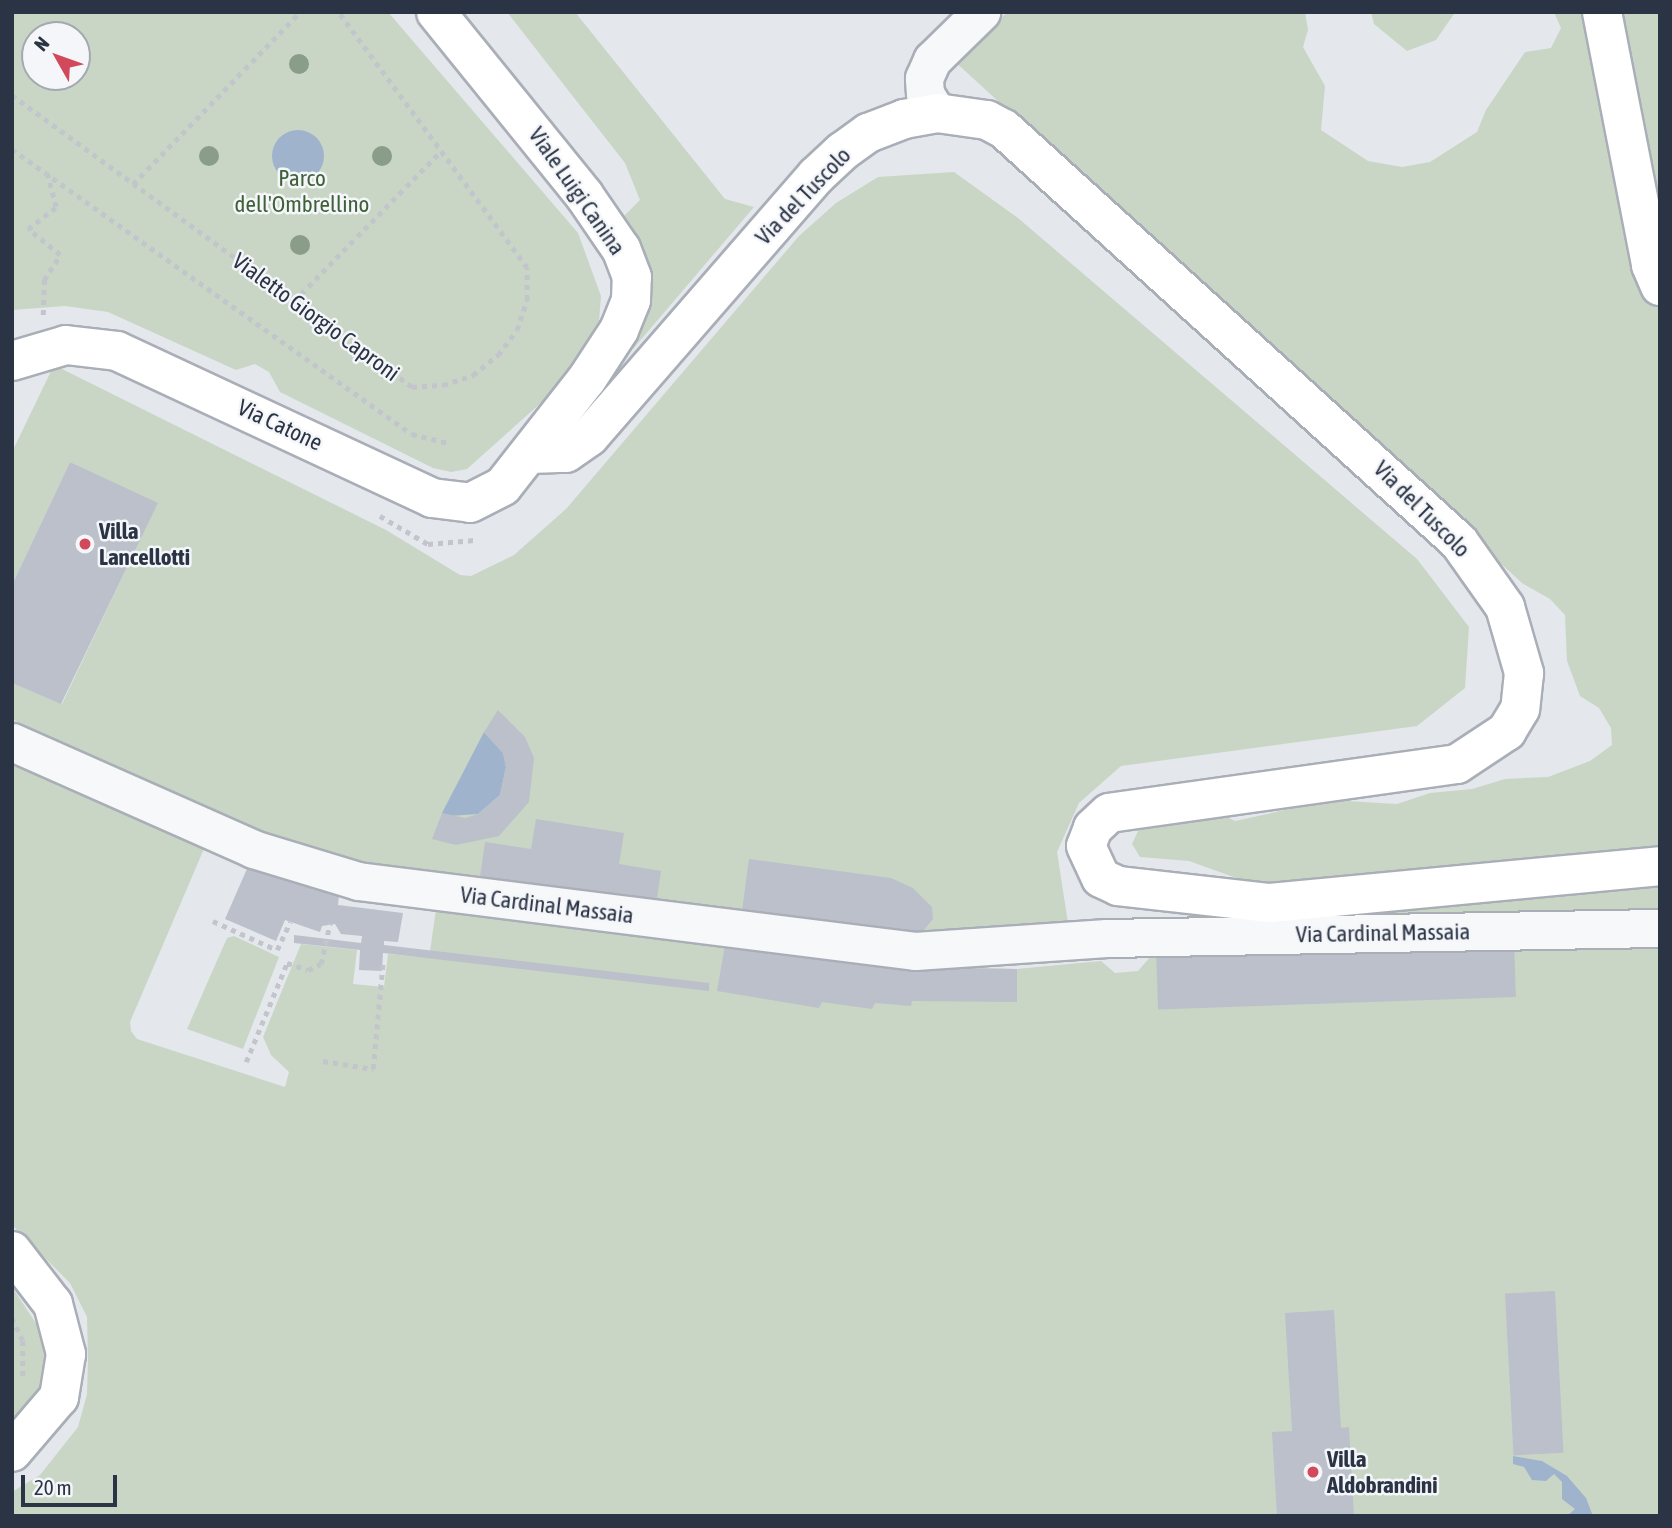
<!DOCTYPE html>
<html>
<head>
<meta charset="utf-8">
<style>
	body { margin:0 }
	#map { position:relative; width:1672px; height:1528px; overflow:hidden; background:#e4e7ec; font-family:"Asap Condensed",sans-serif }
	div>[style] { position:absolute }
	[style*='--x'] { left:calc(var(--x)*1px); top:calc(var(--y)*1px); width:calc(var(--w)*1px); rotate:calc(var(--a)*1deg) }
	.green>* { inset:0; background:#c9d6c5 }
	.water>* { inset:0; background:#9fb4cc }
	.round { border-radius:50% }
	.building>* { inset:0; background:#bbc0ca; transform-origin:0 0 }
	.path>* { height:4.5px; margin-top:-2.25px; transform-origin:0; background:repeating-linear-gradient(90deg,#c2c5cb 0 5px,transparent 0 10px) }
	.roads { filter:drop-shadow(2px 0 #a9aeb7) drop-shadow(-2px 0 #a9aeb7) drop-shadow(0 2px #a9aeb7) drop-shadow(0 -2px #a9aeb7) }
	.street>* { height:37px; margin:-18.5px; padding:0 18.5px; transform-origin:18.5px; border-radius:18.5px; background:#f7f8fa }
	.secondary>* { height:38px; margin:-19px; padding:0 19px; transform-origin:19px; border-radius:19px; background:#fff }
	.trees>* { width:20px; height:20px; margin:-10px; border-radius:50%; background:#899d89 }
	.dots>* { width:19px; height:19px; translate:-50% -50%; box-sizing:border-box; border:4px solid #f4f6f9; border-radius:50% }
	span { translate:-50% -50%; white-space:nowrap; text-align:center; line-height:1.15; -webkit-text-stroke:5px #f4f6f9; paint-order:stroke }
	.park-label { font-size:23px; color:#3f6138 }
	.street-label { font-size:23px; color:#2b3445 }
	.poi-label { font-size:23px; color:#2b3445; font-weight:700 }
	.left { translate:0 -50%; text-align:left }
	.frame { position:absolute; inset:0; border:14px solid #2b3445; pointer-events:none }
	.north { position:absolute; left:21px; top:21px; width:70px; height:70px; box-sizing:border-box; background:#f4f6f9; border:2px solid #a4a8b1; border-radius:50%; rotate:310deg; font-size:19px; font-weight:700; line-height:28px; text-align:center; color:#2b3445 }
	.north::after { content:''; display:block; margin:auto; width:24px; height:32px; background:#d1495b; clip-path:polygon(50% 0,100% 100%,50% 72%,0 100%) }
	.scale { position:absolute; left:21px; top:1475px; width:96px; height:32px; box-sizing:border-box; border:4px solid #2b3445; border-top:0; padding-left:9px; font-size:21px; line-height:24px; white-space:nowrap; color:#2b3445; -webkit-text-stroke:5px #f4f6f9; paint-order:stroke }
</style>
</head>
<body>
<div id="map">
	<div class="green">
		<div style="clip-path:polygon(evenodd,12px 12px,388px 12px,578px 233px,601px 296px,599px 321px,553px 392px,467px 469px,451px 472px,433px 468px,280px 392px,269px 372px,255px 364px,236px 370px,108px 312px,65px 306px,12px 310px,12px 12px,35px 35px,77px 35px,77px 77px,35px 77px,35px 35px)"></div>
		<div style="clip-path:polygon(507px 12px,575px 12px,725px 199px,754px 207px,633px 349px,626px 339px,641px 248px,622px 218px,640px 200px,625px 163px)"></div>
		<div style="clip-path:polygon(1008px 12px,1305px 12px,1308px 30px,1303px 47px,1325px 86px,1321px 130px,1368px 161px,1402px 167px,1430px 162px,1477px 132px,1486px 110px,1525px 52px,1551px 48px,1561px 28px,1554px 12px,1660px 12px,1660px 1516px,12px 1516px,12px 1492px,40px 1475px,78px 1427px,87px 1394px,88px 1360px,87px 1317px,70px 1283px,12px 1225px,12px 764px,206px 844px,130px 1022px,131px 1031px,137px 1039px,285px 1087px,289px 1072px,271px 1055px,263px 1037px,301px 944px,357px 950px,353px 984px,384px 987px,388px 954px,429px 958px,436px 909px,913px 967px,1017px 969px,1101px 961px,1115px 973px,1138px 971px,1151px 956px,1487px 916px,1462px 912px,1348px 918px,1189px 861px,1140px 857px,1132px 844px,1139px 829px,1212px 810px,1235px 821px,1331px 800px,1397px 804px,1430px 793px,1472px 789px,1505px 779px,1548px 777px,1590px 761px,1612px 745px,1611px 728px,1599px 708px,1580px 696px,1567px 661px,1565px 615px,1550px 599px,1522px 583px,951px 58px)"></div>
		<div style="clip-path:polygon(1371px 12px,1453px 12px,1454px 14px,1436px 40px,1407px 51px,1374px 24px)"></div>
		<div style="clip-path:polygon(954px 172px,1018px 218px,1417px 559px,1469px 627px,1465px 688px,1417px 726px,1121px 766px,1079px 803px,1057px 852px,1068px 923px,910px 934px,360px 865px,277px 841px,12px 719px,12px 683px,62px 704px,157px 504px,70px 462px,12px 585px,12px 452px,54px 365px,386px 530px,460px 575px,471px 576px,514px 555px,566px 509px,799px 236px,836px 203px,878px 177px)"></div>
		<div style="clip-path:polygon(234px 936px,279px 957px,243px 1049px,187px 1029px,227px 938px)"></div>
		<div style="clip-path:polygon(12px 1287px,41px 1331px,46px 1364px,39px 1389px,12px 1428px)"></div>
	</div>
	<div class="water">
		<div class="round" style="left:272px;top:130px;width:52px;height:52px"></div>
		<div style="clip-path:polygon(484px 732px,503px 753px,506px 767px,500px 795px,478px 814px,449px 816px,442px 813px)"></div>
		<div style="clip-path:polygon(1513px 1456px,1542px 1461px,1567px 1476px,1586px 1498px,1593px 1516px,1567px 1516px,1575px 1509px,1562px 1499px,1562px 1482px,1554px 1474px,1546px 1481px,1532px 1480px,1524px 1467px,1513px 1464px)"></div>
	</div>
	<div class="building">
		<div style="clip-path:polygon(70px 462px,158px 503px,61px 704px,12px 683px,12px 585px)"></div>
		<div style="clip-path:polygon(498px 710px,525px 737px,534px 758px,529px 802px,499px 836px,456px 845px,432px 839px,442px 813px,465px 818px,478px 814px,500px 795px,506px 767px,503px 753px,484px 732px)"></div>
		<div style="clip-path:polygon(536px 819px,624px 833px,619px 864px,661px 871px,656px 905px,480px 877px,485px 842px,531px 849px)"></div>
		<div style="clip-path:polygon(749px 859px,891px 878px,913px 888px,932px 907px,933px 919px,924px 930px,910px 934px,742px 911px)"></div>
		<div style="clip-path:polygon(250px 862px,313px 886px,311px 889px,339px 895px,338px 905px,403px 913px,398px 942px,384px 941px,384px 945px,709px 983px,709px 991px,383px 953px,382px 971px,359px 970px,360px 950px,294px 943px,294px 935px,361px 943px,362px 936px,341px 934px,335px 924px,322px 926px,320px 932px,285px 920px,276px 941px,225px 919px)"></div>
		<div style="left:1514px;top:943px;width:54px;height:358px;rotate:88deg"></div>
		<div style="clip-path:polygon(758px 944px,913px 967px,1017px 969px,1017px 1002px,912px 1001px,911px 1006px,875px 1003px,872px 1009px,822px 1002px,819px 1008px,717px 991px,725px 945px,757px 951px)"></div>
		<div style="left:1555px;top:1291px;width:162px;height:50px;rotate:87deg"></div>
		<div style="clip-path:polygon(1334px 1310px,1341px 1428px,1349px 1427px,1354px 1516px,1277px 1516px,1272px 1432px,1292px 1431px,1285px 1313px)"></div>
	</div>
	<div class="path">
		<div style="--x:12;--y:95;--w:495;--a:36.1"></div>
		<div style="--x:412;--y:387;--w:31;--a:-4"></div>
		<div style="--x:443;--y:385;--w:32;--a:-18"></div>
		<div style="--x:473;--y:375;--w:32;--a:-39"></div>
		<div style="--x:498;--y:355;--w:31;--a:-53"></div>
		<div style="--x:517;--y:330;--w:32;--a:-72"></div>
		<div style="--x:527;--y:300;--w:32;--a:-90"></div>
		<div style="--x:527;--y:268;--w:318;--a:-126.4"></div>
		<div style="--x:12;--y:149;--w:491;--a:35.5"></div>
		<div style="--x:412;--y:434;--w:38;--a:14"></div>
		<div style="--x:133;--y:184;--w:240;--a:-45.8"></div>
		<div style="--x:294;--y:301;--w:210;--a:-45.6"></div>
		<div style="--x:43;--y:315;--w:35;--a:-88"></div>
		<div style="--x:44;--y:280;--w:30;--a:-57"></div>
		<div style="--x:60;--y:255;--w:41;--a:-140.9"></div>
		<div style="--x:28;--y:229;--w:36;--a:-38"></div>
		<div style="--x:56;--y:207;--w:38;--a:-105"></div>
		<div style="--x:380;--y:516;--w:56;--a:30.3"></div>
		<div style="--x:428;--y:544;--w:47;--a:-4.9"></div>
		<div style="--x:213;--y:921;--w:70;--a:24.4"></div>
		<div style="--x:277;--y:950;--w:31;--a:-65"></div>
		<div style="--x:323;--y:1061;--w:51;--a:9.1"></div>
		<div style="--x:373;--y:1069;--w:108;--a:-84.7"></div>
		<div style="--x:246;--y:1062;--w:107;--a:-67.5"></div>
		<div style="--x:287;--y:963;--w:22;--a:18"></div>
		<div style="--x:308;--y:970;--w:14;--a:-25"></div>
		<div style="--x:321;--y:964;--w:42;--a:-77.6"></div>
		<div style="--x:12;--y:1318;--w:25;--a:64"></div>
		<div style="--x:23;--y:1341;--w:38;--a:90"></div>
	</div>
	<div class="roads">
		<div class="street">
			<div style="--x:937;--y:113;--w:22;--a:-122"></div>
			<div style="--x:925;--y:94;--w:16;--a:-94"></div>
			<div style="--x:924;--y:78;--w:20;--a:-66"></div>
			<div style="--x:932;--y:60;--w:69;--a:-44.4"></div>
			<div style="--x:12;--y:742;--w:264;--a:23.9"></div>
			<div style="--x:253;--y:849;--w:110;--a:16.9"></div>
			<div style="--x:358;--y:881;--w:561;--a:7.16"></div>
			<div style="--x:915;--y:951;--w:192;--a:-3.9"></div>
			<div style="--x:1107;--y:938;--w:553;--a:-1.04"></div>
		</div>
		<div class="secondary">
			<div style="--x:1602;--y:12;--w:258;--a:79"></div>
			<div style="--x:1651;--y:265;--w:23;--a:67"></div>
			<div style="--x:12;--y:361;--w:56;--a:-16.5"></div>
			<div style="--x:66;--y:345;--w:51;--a:6.7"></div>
			<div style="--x:117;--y:351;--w:348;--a:25"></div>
			<div style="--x:432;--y:498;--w:38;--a:7"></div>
			<div style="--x:470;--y:503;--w:37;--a:-27"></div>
			<div style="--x:503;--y:486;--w:136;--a:-51.9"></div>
			<div style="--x:587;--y:379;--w:59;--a:-56.9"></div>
			<div style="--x:619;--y:330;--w:32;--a:-68"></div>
			<div style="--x:631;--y:300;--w:23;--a:-88"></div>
			<div style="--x:632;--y:277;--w:30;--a:-111"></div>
			<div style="--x:621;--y:249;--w:65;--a:-124.4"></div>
			<div style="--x:584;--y:195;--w:235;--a:-129"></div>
			<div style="--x:530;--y:454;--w:36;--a:-2"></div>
			<div style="--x:566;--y:453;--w:29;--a:-35"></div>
			<div style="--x:590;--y:436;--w:344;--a:-49"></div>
			<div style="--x:816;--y:176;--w:37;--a:-43"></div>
			<div style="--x:843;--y:151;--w:31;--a:-36"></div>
			<div style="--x:868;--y:133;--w:39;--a:-21"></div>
			<div style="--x:904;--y:119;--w:34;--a:-10"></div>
			<div style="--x:937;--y:113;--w:50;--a:8"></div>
			<div style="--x:987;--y:120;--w:19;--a:28"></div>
			<div style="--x:1004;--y:129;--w:614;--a:42.23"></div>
			<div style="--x:1459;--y:542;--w:80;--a:54.7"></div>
			<div style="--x:1505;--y:607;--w:69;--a:73.9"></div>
			<div style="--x:1524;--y:673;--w:36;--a:96"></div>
			<div style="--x:1520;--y:709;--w:26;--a:121"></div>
			<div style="--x:1507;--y:731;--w:60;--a:146.6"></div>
			<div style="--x:1457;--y:764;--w:351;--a:172"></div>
			<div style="--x:1109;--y:813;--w:22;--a:137"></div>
			<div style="--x:1093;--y:828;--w:19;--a:111"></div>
			<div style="--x:1086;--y:846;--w:35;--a:65"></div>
			<div style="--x:1101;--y:878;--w:19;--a:25"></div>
			<div style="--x:1118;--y:886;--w:153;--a:6.4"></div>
			<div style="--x:1270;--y:903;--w:392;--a:-5.4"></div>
			<div style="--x:12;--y:1251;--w:67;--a:52.3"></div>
			<div style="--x:53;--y:1304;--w:52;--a:75.4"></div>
			<div style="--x:66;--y:1354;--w:44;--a:99.2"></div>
			<div style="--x:59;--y:1397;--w:72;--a:130.5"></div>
		</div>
	</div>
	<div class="trees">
		<div style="left:299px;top:64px"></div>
		<div style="left:209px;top:156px"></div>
		<div style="left:382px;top:156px"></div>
		<div style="left:300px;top:245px"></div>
	</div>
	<div class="dots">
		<div style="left:85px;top:544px;background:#d1495b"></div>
		<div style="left:1313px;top:1472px;background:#d1495b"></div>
	</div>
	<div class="park-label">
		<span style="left:302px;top:191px">Parco<br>dell'Ombrellino</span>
	</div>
	<div class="street-label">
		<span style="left:577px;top:191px;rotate:55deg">Viale Luigi Canina</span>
		<span style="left:803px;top:196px;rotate:-46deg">Via del Tuscolo</span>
		<span style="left:316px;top:317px;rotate:36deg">Vialetto Giorgio Caproni</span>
		<span style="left:280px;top:425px;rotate:25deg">Via Catone</span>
		<span style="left:1422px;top:509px;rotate:45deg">Via del Tuscolo</span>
		<span style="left:547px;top:905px;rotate:7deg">Via Cardinal Massaia</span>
		<span style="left:1383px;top:933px;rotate:-1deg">Via Cardinal Massaia</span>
	</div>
	<div class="poi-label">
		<span class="left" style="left:99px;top:544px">Villa<br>Lancellotti</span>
		<span class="left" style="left:1327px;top:1472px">Villa<br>Aldobrandini</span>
	</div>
	<div class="frame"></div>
	<div class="north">N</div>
	<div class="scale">20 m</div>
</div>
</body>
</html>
